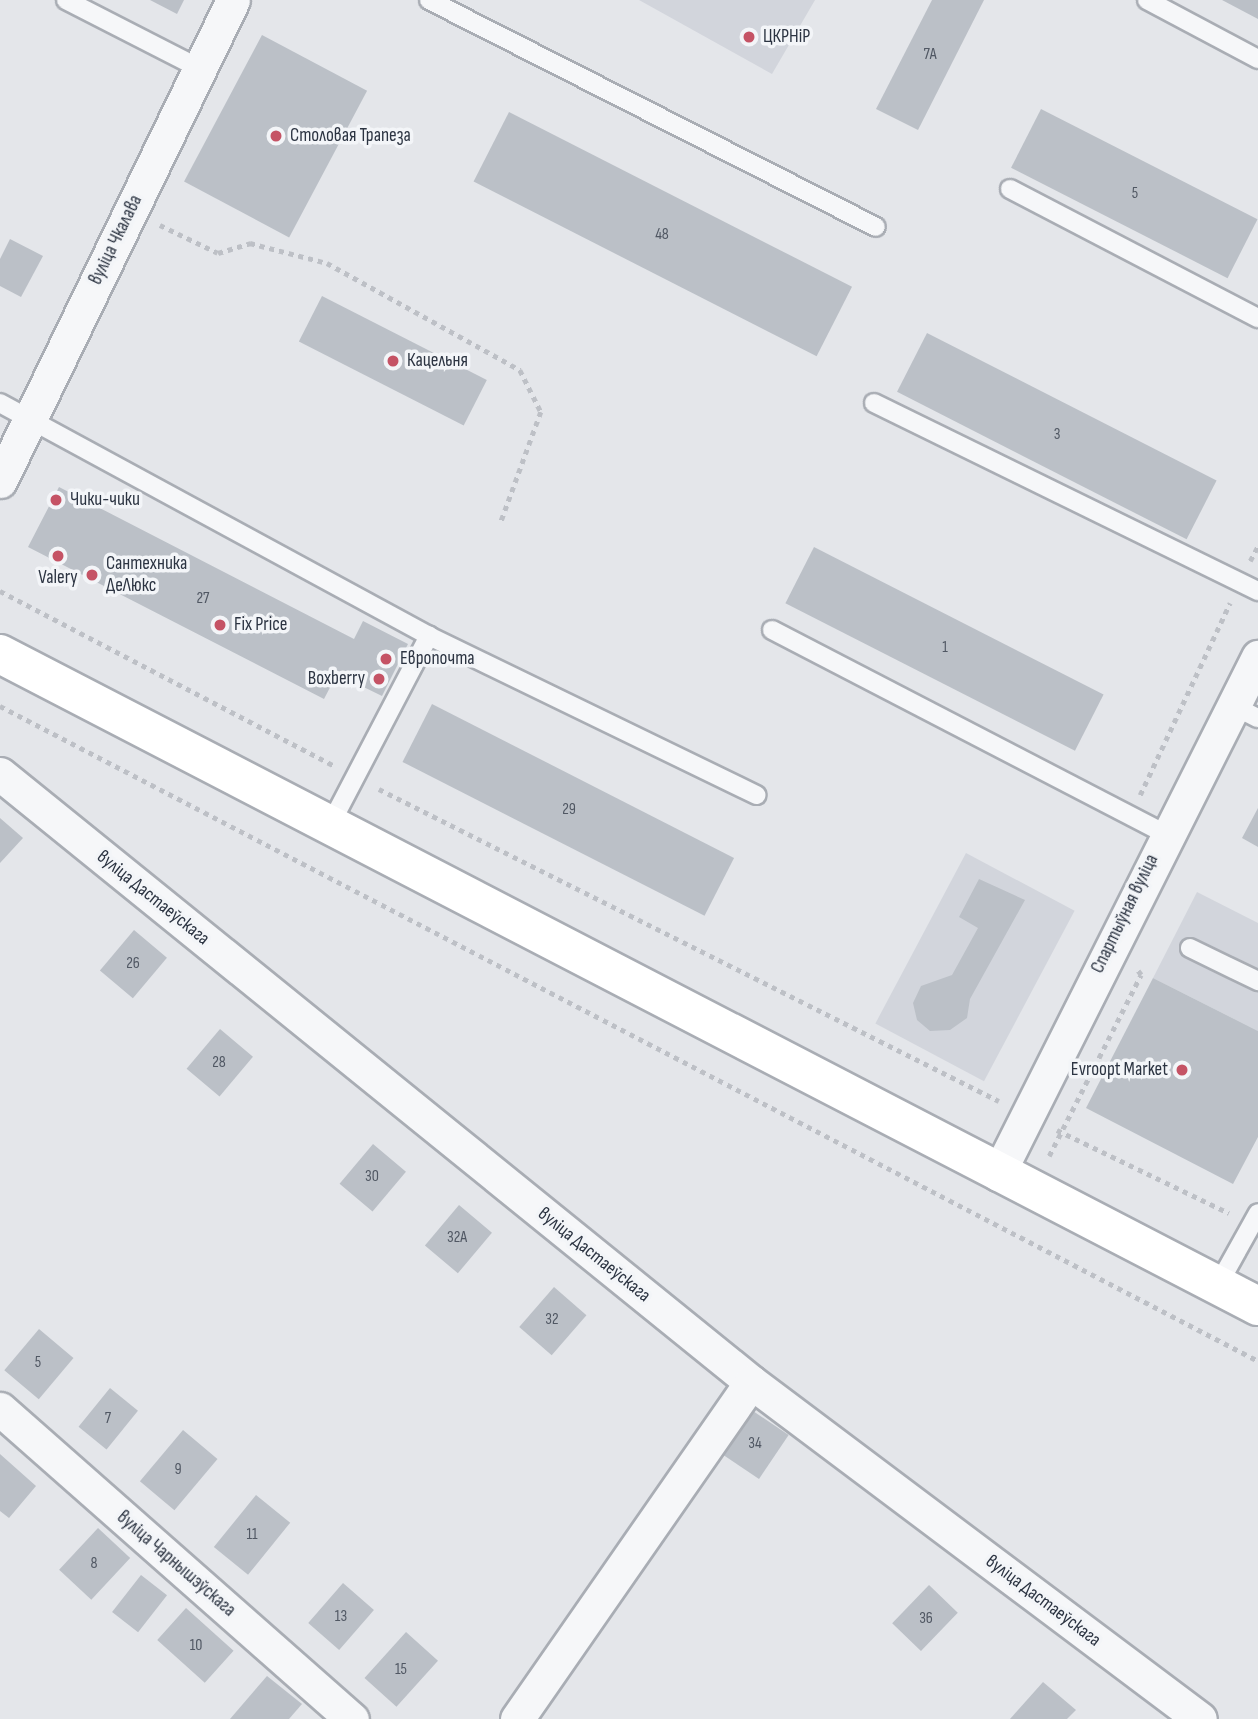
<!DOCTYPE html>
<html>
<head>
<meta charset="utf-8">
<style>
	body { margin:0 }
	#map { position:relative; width:1258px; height:1719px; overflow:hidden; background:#e4e6ea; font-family:"Sofia Sans Condensed",sans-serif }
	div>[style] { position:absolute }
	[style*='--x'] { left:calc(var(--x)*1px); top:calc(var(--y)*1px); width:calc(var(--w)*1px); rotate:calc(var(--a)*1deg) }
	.built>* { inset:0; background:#d2d5dc; transform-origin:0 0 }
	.building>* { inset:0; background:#bbc0c7; transform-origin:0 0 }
	.path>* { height:4.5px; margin-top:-2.25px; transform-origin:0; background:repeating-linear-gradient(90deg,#bdc0c6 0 5px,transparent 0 10px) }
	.roads { filter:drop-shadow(2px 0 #a9adb4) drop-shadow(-2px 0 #a9adb4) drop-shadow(0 2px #a9adb4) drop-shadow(0 -2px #a9adb4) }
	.lane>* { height:18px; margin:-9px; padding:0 9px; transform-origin:9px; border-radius:9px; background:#f6f7f9 }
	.street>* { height:33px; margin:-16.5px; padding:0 16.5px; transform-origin:16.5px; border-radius:16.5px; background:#f6f7f9 }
	.secondary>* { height:38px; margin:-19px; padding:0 19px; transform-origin:19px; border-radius:19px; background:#fff }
	.dots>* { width:19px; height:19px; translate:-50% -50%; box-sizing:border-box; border:4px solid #f3f5f8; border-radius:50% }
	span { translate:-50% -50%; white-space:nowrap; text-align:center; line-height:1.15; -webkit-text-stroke:7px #f3f5f8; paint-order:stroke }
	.number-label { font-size:16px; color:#505763 }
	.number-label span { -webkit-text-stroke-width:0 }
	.poi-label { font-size:19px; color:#2c3442 }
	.left { translate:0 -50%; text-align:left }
	.right { translate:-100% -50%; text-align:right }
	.street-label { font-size:19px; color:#2c3442 }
</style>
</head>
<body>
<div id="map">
	<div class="built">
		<div style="clip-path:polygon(639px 0,815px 0,772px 74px)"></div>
		<div style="left:966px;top:853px;width:123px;height:193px;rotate:28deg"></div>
		<div style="clip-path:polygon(1197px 892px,1258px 923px,1258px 1031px,1153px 978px)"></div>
	</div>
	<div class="building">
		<div style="clip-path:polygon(150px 0,184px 0,177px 14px)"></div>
		<div style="clip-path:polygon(932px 0,984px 0,918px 130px,876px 109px)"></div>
		<div style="clip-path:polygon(1222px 0,1258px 0,1258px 19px)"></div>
		<div style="left:262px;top:35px;width:119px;height:166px;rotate:28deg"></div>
		<div style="left:1041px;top:109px;width:243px;height:66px;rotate:27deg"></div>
		<div style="left:509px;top:112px;width:385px;height:78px;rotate:27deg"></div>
		<div style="clip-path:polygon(10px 239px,43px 256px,21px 297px,0 286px,0 259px)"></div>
		<div style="left:322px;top:296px;width:185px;height:51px;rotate:27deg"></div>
		<div style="left:927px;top:333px;width:325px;height:66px;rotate:27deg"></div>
		<div style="clip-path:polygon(59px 487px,354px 639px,363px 621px,408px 644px,382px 696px,337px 674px,324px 699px,28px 547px)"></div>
		<div style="left:814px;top:547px;width:325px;height:63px;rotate:27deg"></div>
		<div style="left:432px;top:704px;width:339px;height:65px;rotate:27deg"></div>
		<div style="clip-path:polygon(1258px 808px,1258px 847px,1242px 838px)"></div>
		<div style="clip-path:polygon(0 818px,23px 838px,0 863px)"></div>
		<div style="clip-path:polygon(979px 879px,1025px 900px,970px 999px,967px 1018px,950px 1030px,930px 1031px,917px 1020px,913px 1003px,921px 986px,952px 975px,978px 928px,959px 917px)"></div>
		<div style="left:134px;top:930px;width:43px;height:53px;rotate:40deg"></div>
		<div style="clip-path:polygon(1153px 978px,1258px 1031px,1258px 1137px,1233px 1184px,1086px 1108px)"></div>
		<div style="left:220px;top:1029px;width:43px;height:52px;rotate:40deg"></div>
		<div style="left:373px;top:1144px;width:43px;height:52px;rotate:40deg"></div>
		<div style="left:459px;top:1205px;width:43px;height:53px;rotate:40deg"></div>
		<div style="left:554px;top:1287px;width:43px;height:53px;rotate:41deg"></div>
		<div style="left:39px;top:1329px;width:45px;height:54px;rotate:40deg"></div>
		<div style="left:110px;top:1388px;width:36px;height:50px;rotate:39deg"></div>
		<div style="left:753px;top:1411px;width:43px;height:53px;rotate:34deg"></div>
		<div style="left:183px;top:1430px;width:45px;height:67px;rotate:40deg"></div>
		<div style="clip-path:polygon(0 1454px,36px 1486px,9px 1518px,0 1511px)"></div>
		<div style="left:256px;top:1495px;width:44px;height:67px;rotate:39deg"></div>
		<div style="left:98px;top:1528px;width:44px;height:57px;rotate:43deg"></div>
		<div style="left:141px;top:1575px;width:33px;height:47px;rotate:38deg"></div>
		<div style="left:343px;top:1583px;width:41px;height:53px;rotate:41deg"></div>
		<div style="left:929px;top:1585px;width:40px;height:53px;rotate:44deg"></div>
		<div style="left:186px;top:1608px;width:64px;height:43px;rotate:42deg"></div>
		<div style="left:406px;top:1632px;width:43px;height:62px;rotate:42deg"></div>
		<div style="clip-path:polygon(267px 1676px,302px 1704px,289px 1719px,230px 1719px)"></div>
		<div style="clip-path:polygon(1043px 1682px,1076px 1710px,1067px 1719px,1010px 1719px)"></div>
	</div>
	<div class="path">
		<div style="--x:160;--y:225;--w:64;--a:25.8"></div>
		<div style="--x:218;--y:253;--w:34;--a:-17"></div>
		<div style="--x:250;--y:243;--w:80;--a:14.6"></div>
		<div style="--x:327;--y:263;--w:221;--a:29"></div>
		<div style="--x:520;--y:370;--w:47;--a:63.4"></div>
		<div style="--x:541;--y:412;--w:117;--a:110"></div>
		<div style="--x:1250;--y:561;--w:17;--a:-62"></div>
		<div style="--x:0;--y:591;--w:376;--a:27.6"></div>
		<div style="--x:0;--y:706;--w:1418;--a:27.5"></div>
		<div style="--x:379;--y:789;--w:694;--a:26.71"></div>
		<div style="--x:1140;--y:795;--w:212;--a:-64.9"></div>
		<div style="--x:1057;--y:1130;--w:191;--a:25.8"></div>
		<div style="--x:1049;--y:1156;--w:203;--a:-63.1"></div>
		<div style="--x:1141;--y:975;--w:5;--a:-127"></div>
	</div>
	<div class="roads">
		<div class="lane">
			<div style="--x:66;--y:0;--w:149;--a:27.1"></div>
			<div style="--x:429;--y:0;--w:501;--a:26.92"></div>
			<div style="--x:1147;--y:0;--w:126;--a:28"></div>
			<div style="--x:1010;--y:189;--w:280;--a:27.5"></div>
			<div style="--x:0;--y:403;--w:488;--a:28.5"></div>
			<div style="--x:874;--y:403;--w:428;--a:26.1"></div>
			<div style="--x:772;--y:630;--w:443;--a:27.4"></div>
			<div style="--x:1232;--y:705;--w:29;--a:27"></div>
			<div style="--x:329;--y:827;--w:216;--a:-62.4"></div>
			<div style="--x:429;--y:636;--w:364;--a:25.9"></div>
			<div style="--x:1190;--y:948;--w:76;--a:25.9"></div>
			<div style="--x:1218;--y:1285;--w:82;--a:-60.9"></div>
		</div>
		<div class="street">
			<div style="--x:0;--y:481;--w:534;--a:-64.15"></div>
			<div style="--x:0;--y:774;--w:966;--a:38.99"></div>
			<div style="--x:751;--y:1382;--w:561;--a:36.89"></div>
			<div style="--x:998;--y:1174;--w:579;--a:-63.3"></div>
			<div style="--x:0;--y:1409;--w:469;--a:41.4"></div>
			<div style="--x:517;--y:1719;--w:410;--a:-55.2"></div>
		</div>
		<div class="secondary">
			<div style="--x:0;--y:654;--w:1417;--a:27.4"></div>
		</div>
	</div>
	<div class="dots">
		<div style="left:749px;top:37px;background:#c55365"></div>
		<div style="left:276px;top:136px;background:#c55365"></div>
		<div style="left:393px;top:361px;background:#c55365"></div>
		<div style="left:56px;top:500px;background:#c55365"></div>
		<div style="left:58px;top:556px;background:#c55365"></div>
		<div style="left:92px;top:575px;background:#c55365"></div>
		<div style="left:220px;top:625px;background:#c55365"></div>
		<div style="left:386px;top:659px;background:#c55365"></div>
		<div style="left:379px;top:679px;background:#c55365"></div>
		<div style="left:1182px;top:1070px;background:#c55365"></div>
	</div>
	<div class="number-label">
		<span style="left:930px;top:55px">7А</span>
		<span style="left:1135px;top:194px">5</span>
		<span style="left:662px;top:235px">48</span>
		<span style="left:1057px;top:435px">3</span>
		<span style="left:203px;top:599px">27</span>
		<span style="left:945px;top:648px">1</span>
		<span style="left:569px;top:810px">29</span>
		<span style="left:133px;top:964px">26</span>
		<span style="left:219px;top:1063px">28</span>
		<span style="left:372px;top:1177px">30</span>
		<span style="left:457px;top:1238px">32А</span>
		<span style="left:552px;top:1320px">32</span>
		<span style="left:38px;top:1363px">5</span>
		<span style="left:108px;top:1419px">7</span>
		<span style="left:755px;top:1444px">34</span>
		<span style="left:178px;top:1470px">9</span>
		<span style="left:252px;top:1535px">11</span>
		<span style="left:94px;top:1564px">8</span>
		<span style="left:341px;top:1617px">13</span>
		<span style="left:926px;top:1619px">36</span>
		<span style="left:196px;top:1646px">10</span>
		<span style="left:401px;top:1670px">15</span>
	</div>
	<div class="poi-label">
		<span class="left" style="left:763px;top:37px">ЦКРНіР</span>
		<span class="left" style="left:290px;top:136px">Столовая Трапеза</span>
		<span class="left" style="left:407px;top:361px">Кацельня</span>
		<span class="left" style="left:70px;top:500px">Чики-чики</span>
		<span class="left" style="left:106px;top:575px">Сантехника<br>ДеЛюкс</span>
		<span style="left:58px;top:578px">Valery</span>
		<span class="left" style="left:234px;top:625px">Fix Price</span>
		<span class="left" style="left:400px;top:659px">Европочта</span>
		<span class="right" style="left:365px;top:679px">Boxberry</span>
		<span class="right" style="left:1168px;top:1070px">Evroopt Market</span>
	</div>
	<div class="street-label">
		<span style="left:116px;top:240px;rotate:-64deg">вуліца Чкалава</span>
		<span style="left:153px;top:898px;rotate:39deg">вуліца Дастаеўскага</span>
		<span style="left:1125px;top:914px;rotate:-64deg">Спартыўная вуліца</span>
		<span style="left:594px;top:1255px;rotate:39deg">вуліца Дастаеўскага</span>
		<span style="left:176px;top:1564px;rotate:41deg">вуліца Чарнышэўскага</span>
		<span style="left:1043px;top:1601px;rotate:37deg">вуліца Дастаеўскага</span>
	</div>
</div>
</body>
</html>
